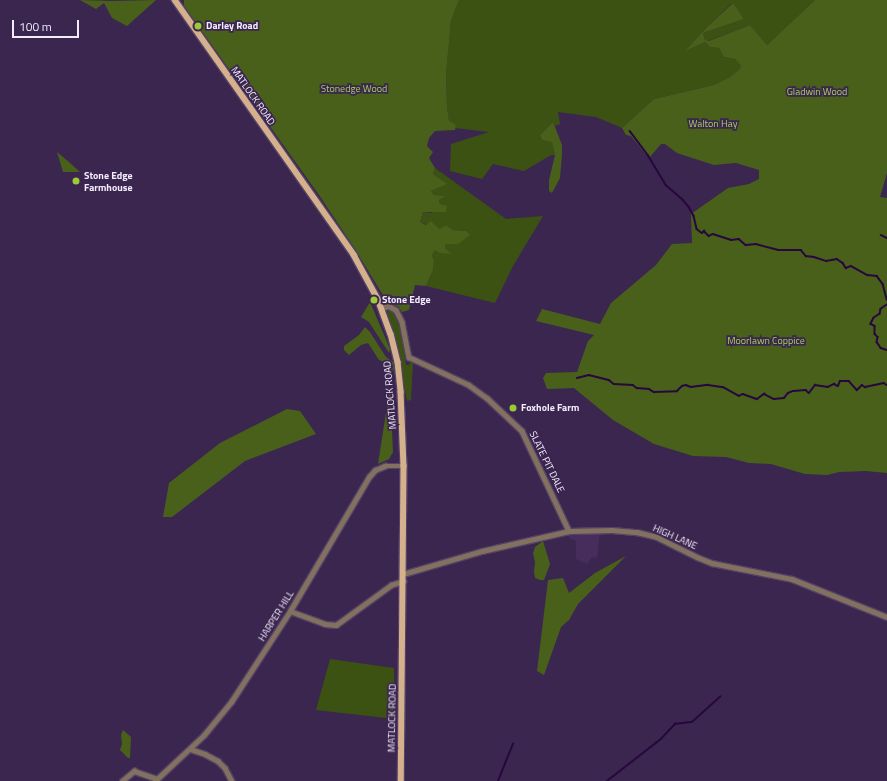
<!DOCTYPE html>
<html>
<head>
<meta charset="utf-8">
<style>
	body { margin:0 }
	#map { position:relative; width:887px; height:781px; overflow:hidden; background:#3b264f; font-family:"Titillium Web",sans-serif }
	div>[style] { position:absolute }
	[style*='--x'] { left:calc(var(--x)*1px); top:calc(var(--y)*1px); width:calc(var(--w)*1px); rotate:calc(var(--a)*1deg) }
	.built>* { inset:0; background:#462d5c }
	.green>* { inset:0; background:#3c5212 }
	.forest>* { inset:0; background:#49601b }
	.stream>* { height:1.5px; margin:-0.75px; padding:0 0.75px; transform-origin:0.75px; border-radius:0.75px; background:#27073e }
	.roads { filter:drop-shadow(1px 0 #554267) drop-shadow(-1px 0 #554267) drop-shadow(0 1px #554267) drop-shadow(0 -1px #554267) }
	.minor>* { height:4.5px; margin:-2.25px; padding:0 2.25px; transform-origin:2.25px; border-radius:2.25px; background:#837160 }
	.major>* { height:5.5px; margin:-2.75px; padding:0 2.75px; transform-origin:2.75px; border-radius:2.75px; background:#d4b08c }
	.dots>* { width:11px; height:11px; translate:-50% -50%; box-sizing:border-box; border:2px solid #3b264f; border-radius:50% }
	span { translate:-50% -50%; white-space:nowrap; text-align:center; line-height:1.15; -webkit-text-stroke:3.5px #3b264f; paint-order:stroke }
	.poi-label { font-size:10px; color:#f3ecfc; font-weight:700 }
	.left { translate:0 -50%; text-align:left }
	.park-label { font-size:10px; color:#a5d05b }
	.street-label { font-size:10px; color:#f3ecfc }
	.scale { position:absolute; left:12px; top:20px; width:67px; height:18px; box-sizing:border-box; border:2px solid #f3ecfc; border-top:0; padding-left:5px; font-size:12px; line-height:14px; white-space:nowrap; color:#f3ecfc; -webkit-text-stroke:3px #3b264f; paint-order:stroke }
</style>
</head>
<body>
<div id="map">
	<div class="built">
		<div style="clip-path:polygon(600px 532px,597px 558px,592px 557px,587px 564px,576px 559px,576px 541px,569px 538px,569px 534px)"></div>
	</div>
	<div class="green">
		<div style="clip-path:polygon(459px 0,815px 0,767px 45px,750px 25px,708px 41px,705px 40px,703px 33px,744px 19px,732px 3px,708px 26px,686px 50px,705px 42px,710px 47px,719px 48px,724px 57px,735px 59px,741px 66px,741px 69px,730px 77px,714px 85px,654px 99px,622px 128px,596px 117px,558px 112px,560px 124px,555px 126px,553px 122px,540px 135px,542px 140px,552px 141px,555px 155px,551px 155px,524px 171px,493px 164px,482px 179px,450px 171px,451px 144px,489px 132px,455px 128px,456px 125px,449px 122px,447px 107px,446px 73px,451px 21px)"></div>
		<div style="clip-path:polygon(435px 168px,506px 219px,543px 216px,513px 266px,495px 303px,426px 286px,433px 270px,434px 261px,432px 255px,435px 250px,451px 253px,445px 248px,446px 244px,466px 231px,453px 230px,446px 225px,439px 229px,420px 222px,423px 212px,432px 213px,440px 204px,439px 200px,444px 196px,434px 195px,431px 191px,446px 184px,433px 174px)"></div>
		<div style="clip-path:polygon(388px 310px,393px 312px,400px 326px,406px 365px,409px 365px,410px 362px,413px 363px,411px 400px,407px 401px,396px 342px,387px 315px)"></div>
		<div style="clip-path:polygon(330px 659px,394px 668px,395px 719px,316px 710px)"></div>
	</div>
	<div class="forest">
		<div style="clip-path:polygon(80px 0,112px 1px,156px 0,127px 26px,112px 18px,104px 3px,96px 9px)"></div>
		<div style="clip-path:polygon(184px 0,459px 0,451px 21px,446px 74px,447px 107px,449px 121px,456px 125px,455px 130px,435px 131px,429px 138px,427px 146px,433px 152px,429px 158px,435px 168px,433px 174px,447px 184px,431px 191px,434px 195px,445px 196px,439px 200px,440px 204px,447px 206px,446px 212px,423px 212px,420px 222px,426px 225px,431px 221px,439px 229px,446px 225px,453px 230px,466px 231px,470px 235px,458px 244px,446px 244px,445px 248px,452px 254px,440px 253px,435px 250px,432px 255px,434px 261px,433px 270px,426px 286px,415px 285px,409px 310px,402px 312px,399px 307px,387px 302px,355px 249px,319px 195px,184px 6px)"></div>
		<div style="clip-path:polygon(815px 0,887px 0,887px 173px,880px 197px,887px 198px,887px 473px,866px 471px,839px 472px,827px 475px,805px 474px,771px 464px,749px 463px,726px 457px,693px 456px,654px 444px,613px 420px,574px 388px,547px 389px,543px 378px,546px 373px,577px 372px,588px 341px,594px 335px,536px 321px,542px 309px,600px 324px,611px 303px,656px 265px,672px 244px,692px 243px,691px 214px,728px 188px,749px 184px,759px 179px,759px 170px,736px 163px,714px 165px,677px 153px,665px 144px,661px 144px,649px 158px,631px 136px,626px 135px,622px 128px,654px 99px,714px 85px,730px 77px,740px 69px,741px 66px,735px 59px,724px 57px,719px 48px,710px 47px,705px 42px,685px 51px,708px 26px,733px 3px,744px 19px,703px 33px,705px 40px,709px 41px,750px 25px,767px 45px)"></div>
		<div style="clip-path:polygon(553px 122px,562px 145px,562px 154px,560px 178px,552px 193px,549px 191px,549px 180px,555px 155px,552px 142px,542px 140px,540px 135px)"></div>
		<div style="clip-path:polygon(57px 152px,70px 163px,80px 172px,63px 172px)"></div>
		<div style="clip-path:polygon(370px 302px,390px 349px,389px 353px,369px 322px,361px 317px)"></div>
		<div style="clip-path:polygon(365px 327px,370px 332px,386px 357px,393px 362px,394px 368px,392px 374px,387px 363px,379px 360px,368px 343px,361px 345px,349px 355px,344px 350px,344px 346px,359px 335px)"></div>
		<div style="clip-path:polygon(390px 387px,393px 452px,389px 459px,378px 464px)"></div>
		<div style="clip-path:polygon(287px 409px,300px 411px,316px 434px,245px 461px,172px 517px,163px 517px,169px 483px,220px 443px)"></div>
		<div style="clip-path:polygon(543px 541px,550px 564px,544px 580px,540px 580px,535px 578px,534px 572px,535px 562px,533px 553px,535px 547px)"></div>
		<div style="clip-path:polygon(626px 556px,578px 604px,569px 620px,561px 627px,544px 675px,537px 671px,548px 580px,563px 578px,569px 593px,595px 573px)"></div>
		<div style="clip-path:polygon(123px 730px,131px 737px,130px 758px,128px 758px,120px 750px,122px 744px,121px 735px)"></div>
	</div>
	<div class="stream">
		<div style="--x:630;--y:131;--w:30;--a:53"></div>
		<div style="--x:648;--y:155;--w:35;--a:59"></div>
		<div style="--x:666;--y:185;--w:23;--a:41"></div>
		<div style="--x:683;--y:200;--w:9;--a:49"></div>
		<div style="--x:689;--y:207;--w:10;--a:61"></div>
		<div style="--x:694;--y:216;--w:13;--a:77"></div>
		<div style="--x:697;--y:229;--w:6;--a:39"></div>
		<div style="--x:702;--y:233;--w:3;--a:-45"></div>
		<div style="--x:704;--y:231;--w:7;--a:45"></div>
		<div style="--x:709;--y:236;--w:4;--a:-27"></div>
		<div style="--x:713;--y:234;--w:19;--a:18"></div>
		<div style="--x:731;--y:240;--w:8;--a:-7"></div>
		<div style="--x:739;--y:239;--w:9;--a:41"></div>
		<div style="--x:746;--y:245;--w:10;--a:-6"></div>
		<div style="--x:756;--y:244;--w:23;--a:15"></div>
		<div style="--x:778;--y:250;--w:23;--a:0"></div>
		<div style="--x:801;--y:250;--w:8;--a:50"></div>
		<div style="--x:806;--y:256;--w:8;--a:7"></div>
		<div style="--x:814;--y:257;--w:13;--a:18"></div>
		<div style="--x:826;--y:261;--w:11;--a:-10"></div>
		<div style="--x:837;--y:259;--w:7;--a:34"></div>
		<div style="--x:843;--y:263;--w:6;--a:59"></div>
		<div style="--x:846;--y:268;--w:5;--a:-22"></div>
		<div style="--x:851;--y:266;--w:18;--a:29"></div>
		<div style="--x:867;--y:275;--w:10;--a:6"></div>
		<div style="--x:877;--y:276;--w:10;--a:53"></div>
		<div style="--x:883;--y:284;--w:16;--a:75"></div>
		<div style="--x:881;--y:235;--w:7;--a:27"></div>
		<div style="--x:887;--y:305;--w:7;--a:146"></div>
		<div style="--x:881;--y:309;--w:5;--a:101"></div>
		<div style="--x:880;--y:314;--w:7;--a:146"></div>
		<div style="--x:874;--y:318;--w:7;--a:117"></div>
		<div style="--x:871;--y:324;--w:4;--a:27"></div>
		<div style="--x:875;--y:326;--w:8;--a:90"></div>
		<div style="--x:875;--y:334;--w:4;--a:45"></div>
		<div style="--x:878;--y:337;--w:5;--a:101"></div>
		<div style="--x:877;--y:342;--w:7;--a:56"></div>
		<div style="--x:881;--y:348;--w:6;--a:18"></div>
		<div style="--x:577;--y:378;--w:12;--a:-14"></div>
		<div style="--x:589;--y:375;--w:21;--a:14"></div>
		<div style="--x:609;--y:380;--w:6;--a:39"></div>
		<div style="--x:614;--y:384;--w:19;--a:3"></div>
		<div style="--x:633;--y:385;--w:5;--a:37"></div>
		<div style="--x:637;--y:388;--w:12;--a:5"></div>
		<div style="--x:649;--y:389;--w:6;--a:31"></div>
		<div style="--x:654;--y:392;--w:23;--a:-2"></div>
		<div style="--x:677;--y:391;--w:7;--a:-45"></div>
		<div style="--x:682;--y:386;--w:4;--a:-14"></div>
		<div style="--x:686;--y:385;--w:5;--a:22"></div>
		<div style="--x:691;--y:387;--w:17;--a:-7"></div>
		<div style="--x:708;--y:385;--w:15;--a:8"></div>
		<div style="--x:723;--y:387;--w:18;--a:29"></div>
		<div style="--x:739;--y:396;--w:4;--a:-27"></div>
		<div style="--x:743;--y:394;--w:15;--a:20"></div>
		<div style="--x:757;--y:399;--w:9;--a:-36"></div>
		<div style="--x:764;--y:394;--w:11;--a:27"></div>
		<div style="--x:774;--y:399;--w:10;--a:-6"></div>
		<div style="--x:784;--y:398;--w:6;--a:-51"></div>
		<div style="--x:788;--y:393;--w:5;--a:-22"></div>
		<div style="--x:793;--y:391;--w:13;--a:-4"></div>
		<div style="--x:806;--y:390;--w:4;--a:45"></div>
		<div style="--x:809;--y:393;--w:10;--a:-53"></div>
		<div style="--x:815;--y:385;--w:13;--a:9"></div>
		<div style="--x:828;--y:387;--w:7;--a:-27"></div>
		<div style="--x:834;--y:384;--w:4;--a:27"></div>
		<div style="--x:838;--y:386;--w:5;--a:-68"></div>
		<div style="--x:840;--y:381;--w:9;--a:0"></div>
		<div style="--x:849;--y:381;--w:12;--a:48"></div>
		<div style="--x:857;--y:390;--w:7;--a:-45"></div>
		<div style="--x:862;--y:385;--w:4;--a:34"></div>
		<div style="--x:865;--y:387;--w:19;--a:-12"></div>
		<div style="--x:884;--y:383;--w:4;--a:34"></div>
		<div style="--x:498;--y:781;--w:40;--a:-68"></div>
		<div style="--x:607;--y:781;--w:68;--a:-37.9"></div>
		<div style="--x:661;--y:739;--w:21;--a:-47"></div>
		<div style="--x:675;--y:724;--w:17;--a:-7"></div>
		<div style="--x:692;--y:722;--w:38;--a:-42"></div>
	</div>
	<div class="roads">
		<div class="minor">
			<div style="--x:381;--y:308;--w:8;--a:-14"></div>
			<div style="--x:389;--y:306;--w:8;--a:30"></div>
			<div style="--x:396;--y:310;--w:13;--a:63"></div>
			<div style="--x:402;--y:322;--w:36;--a:79"></div>
			<div style="--x:409;--y:357;--w:66;--a:25"></div>
			<div style="--x:469;--y:385;--w:22;--a:36"></div>
			<div style="--x:487;--y:398;--w:48;--a:43.3"></div>
			<div style="--x:522;--y:431;--w:110;--a:64.8"></div>
			<div style="--x:403;--y:574;--w:82;--a:-16.2"></div>
			<div style="--x:482;--y:551;--w:89;--a:-12.9"></div>
			<div style="--x:569;--y:531;--w:43;--a:-1.3"></div>
			<div style="--x:612;--y:530;--w:25;--a:5"></div>
			<div style="--x:637;--y:532;--w:21;--a:14"></div>
			<div style="--x:657;--y:537;--w:45;--a:26.6"></div>
			<div style="--x:697;--y:557;--w:16;--a:22"></div>
			<div style="--x:712;--y:563;--w:82;--a:11.3"></div>
			<div style="--x:792;--y:579;--w:102;--a:21.8"></div>
			<div style="--x:290;--y:611;--w:37;--a:20"></div>
			<div style="--x:325;--y:624;--w:11;--a:5"></div>
			<div style="--x:336;--y:625;--w:68;--a:-36"></div>
			<div style="--x:391;--y:585;--w:13;--a:-18"></div>
			<div style="--x:190;--y:749;--w:16;--a:18"></div>
			<div style="--x:205;--y:754;--w:15;--a:28"></div>
			<div style="--x:218;--y:761;--w:10;--a:45"></div>
			<div style="--x:225;--y:768;--w:15;--a:62"></div>
			<div style="--x:122;--y:781;--w:16;--a:-40"></div>
			<div style="--x:134;--y:771;--w:24;--a:19"></div>
			<div style="--x:155;--y:781;--w:67;--a:-43.2"></div>
			<div style="--x:204;--y:735;--w:43;--a:-50.7"></div>
			<div style="--x:231;--y:702;--w:108;--a:-57"></div>
			<div style="--x:290;--y:611;--w:156;--a:-59.5"></div>
			<div style="--x:369;--y:477;--w:9;--a:-49"></div>
			<div style="--x:375;--y:470;--w:11;--a:-22"></div>
			<div style="--x:385;--y:466;--w:19;--a:0"></div>
		</div>
		<div class="major">
			<div style="--x:175;--y:0;--w:312;--a:54.9"></div>
			<div style="--x:354;--y:255;--w:50;--a:61.4"></div>
			<div style="--x:378;--y:299;--w:37;--a:70"></div>
			<div style="--x:391;--y:334;--w:29;--a:76"></div>
			<div style="--x:398;--y:362;--w:30;--a:84"></div>
			<div style="--x:401;--y:392;--w:74;--a:87.7"></div>
			<div style="--x:404;--y:466;--w:315;--a:90.5"></div>
		</div>
	</div>
	<div class="dots">
		<div style="left:198px;top:26px;background:#9acb34"></div>
		<div style="left:76px;top:181px;background:#9acb34"></div>
		<div style="left:374px;top:300px;background:#9acb34"></div>
		<div style="left:513px;top:408px;background:#9acb34"></div>
	</div>
	<div class="poi-label">
		<span class="left" style="left:206px;top:26px">Darley Road</span>
		<span class="left" style="left:84px;top:181px">Stone Edge<br>Farmhouse</span>
		<span class="left" style="left:382px;top:300px">Stone Edge</span>
		<span class="left" style="left:521px;top:408px">Foxhole Farm</span>
	</div>
	<div class="park-label">
		<span style="left:354px;top:89px">Stonedge Wood</span>
		<span style="left:817px;top:92px">Gladwin Wood</span>
		<span style="left:713px;top:124px">Walton Hay</span>
		<span style="left:766px;top:341px">Moorlawn Coppice</span>
	</div>
	<div class="street-label">
		<span style="left:253px;top:96px;rotate:55deg">MATLOCK ROAD</span>
		<span style="left:390px;top:395px;rotate:-95deg">MATLOCK ROAD</span>
		<span style="left:547px;top:462px;rotate:64deg">SLATE PIT DALE</span>
		<span style="left:675px;top:537px;rotate:24deg">HIGH LANE</span>
		<span style="left:276px;top:616px;rotate:-58deg">HARPER HILL</span>
		<span style="left:392px;top:718px;rotate:-89deg">MATLOCK ROAD</span>
	</div>
	<div class="scale">100 m</div>
</div>
</body>
</html>
